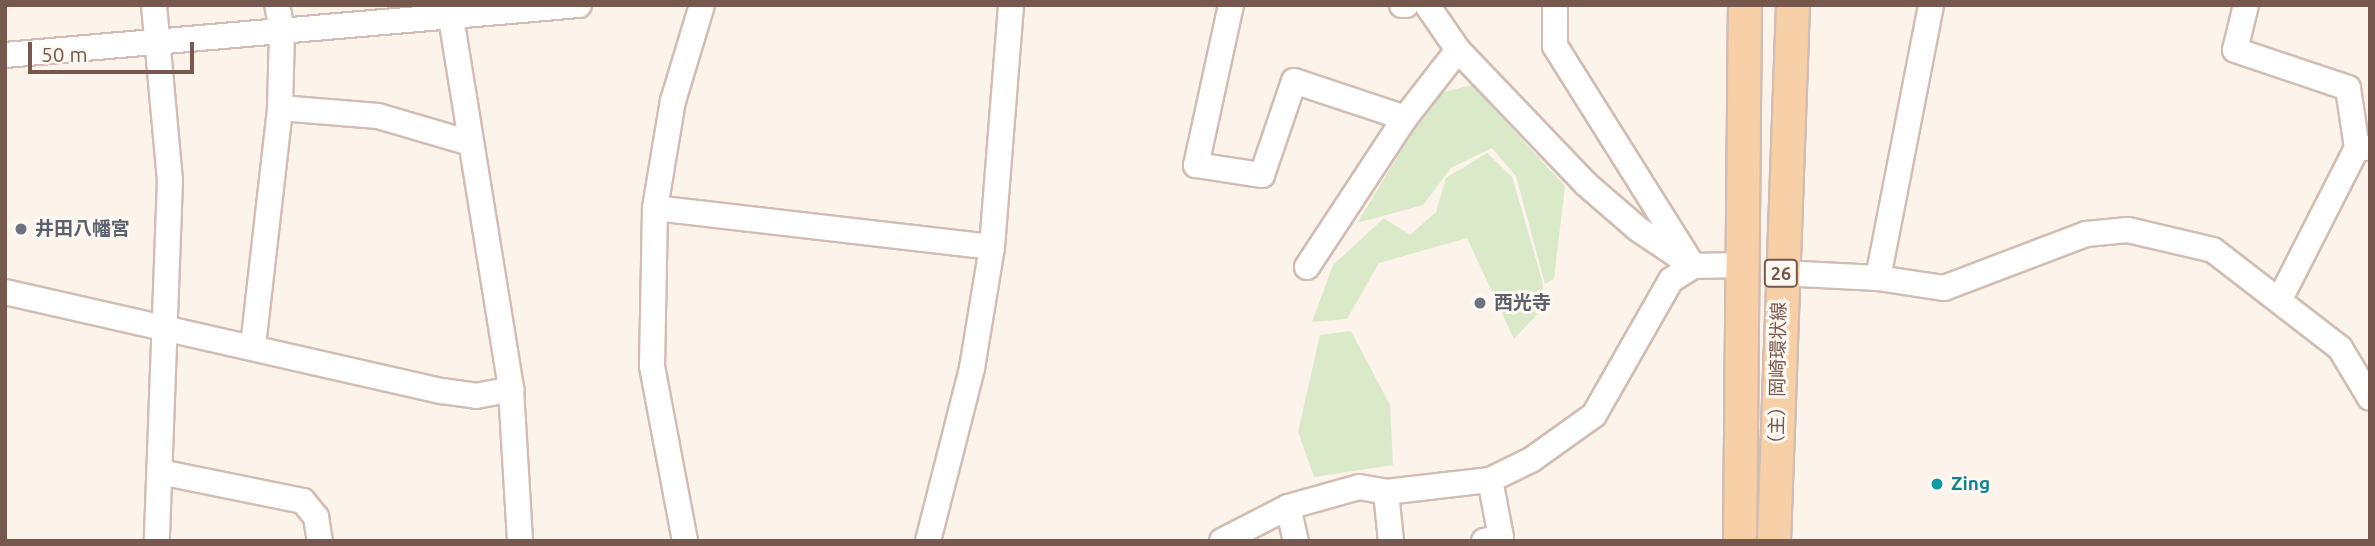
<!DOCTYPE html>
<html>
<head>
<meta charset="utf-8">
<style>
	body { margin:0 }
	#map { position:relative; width:2375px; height:546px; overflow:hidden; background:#fcf3eb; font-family:Ubuntu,"Noto Sans JP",sans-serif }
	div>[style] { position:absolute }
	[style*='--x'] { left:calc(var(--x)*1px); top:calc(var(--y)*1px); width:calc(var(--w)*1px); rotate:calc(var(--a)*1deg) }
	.green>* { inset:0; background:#daeac9 }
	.roads { filter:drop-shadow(2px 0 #d1bdb3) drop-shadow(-2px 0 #d1bdb3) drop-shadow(0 2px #d1bdb3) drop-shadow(0 -2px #d1bdb3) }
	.minor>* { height:24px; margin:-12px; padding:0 12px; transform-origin:12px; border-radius:12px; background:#fff }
	.major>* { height:32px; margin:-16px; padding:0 16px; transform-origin:16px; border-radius:16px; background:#f7d0a7 }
	.dots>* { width:19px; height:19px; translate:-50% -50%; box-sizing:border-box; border:4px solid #fef8f2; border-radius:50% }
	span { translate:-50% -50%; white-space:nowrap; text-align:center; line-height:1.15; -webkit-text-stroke:6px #fef8f2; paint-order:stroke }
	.shield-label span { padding:2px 5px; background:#fef8f2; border:2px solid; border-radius:5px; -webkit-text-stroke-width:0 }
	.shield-label { font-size:18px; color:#77584e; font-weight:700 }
	.worship-label { font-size:19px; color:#5b616d; font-weight:700 }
	.left { translate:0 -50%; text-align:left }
	.street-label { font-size:19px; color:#77584e }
	.culture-label { font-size:19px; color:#0d838f; font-weight:700 }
	.frame { position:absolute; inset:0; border:7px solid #77584e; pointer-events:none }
	.scale { position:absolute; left:28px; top:42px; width:166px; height:32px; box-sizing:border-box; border:4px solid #77584e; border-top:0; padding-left:9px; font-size:21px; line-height:24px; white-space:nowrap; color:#77584e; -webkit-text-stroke:5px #fef8f2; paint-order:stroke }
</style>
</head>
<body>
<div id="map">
	<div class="green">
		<div style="clip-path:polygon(1472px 85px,1565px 186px,1554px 279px,1545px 284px,1516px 176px,1492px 148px,1451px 168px,1423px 205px,1357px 223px,1436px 94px)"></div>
		<div style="clip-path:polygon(1487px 153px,1512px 177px,1542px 280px,1545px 306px,1514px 339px,1467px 238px,1379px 263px,1347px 319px,1312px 322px,1333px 265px,1384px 218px,1410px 235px,1436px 212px,1446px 178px)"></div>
		<div style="clip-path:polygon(1351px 331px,1390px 405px,1393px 465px,1314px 477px,1298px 432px,1320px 335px)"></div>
	</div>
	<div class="roads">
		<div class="minor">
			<div style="--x:154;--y:5;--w:176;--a:84.8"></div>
			<div style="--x:170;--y:180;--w:361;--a:92.1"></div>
			<div style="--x:449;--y:5;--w:389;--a:80.8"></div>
			<div style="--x:511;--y:389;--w:152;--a:86.6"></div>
			<div style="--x:1231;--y:5;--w:164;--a:102.3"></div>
			<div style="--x:1196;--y:165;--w:67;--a:8.6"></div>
			<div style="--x:1262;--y:175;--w:99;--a:-71.2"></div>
			<div style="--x:1294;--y:81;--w:117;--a:18.4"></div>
			<div style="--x:1402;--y:5;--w:4;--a:0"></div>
			<div style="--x:1427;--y:5;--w:55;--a:55.4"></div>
			<div style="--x:1458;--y:50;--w:185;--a:46.3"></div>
			<div style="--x:1586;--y:184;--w:69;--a:40.9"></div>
			<div style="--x:1638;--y:229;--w:66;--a:33.9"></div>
			<div style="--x:1555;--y:5;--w:41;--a:90"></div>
			<div style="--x:1555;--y:46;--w:252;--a:57.9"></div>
			<div style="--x:2246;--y:5;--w:46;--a:103.7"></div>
			<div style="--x:2235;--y:50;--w:119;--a:18.6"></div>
			<div style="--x:2348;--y:88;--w:61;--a:81.5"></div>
			<div style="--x:5;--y:55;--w:576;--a:-4.98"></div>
			<div style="--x:280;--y:108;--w:98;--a:4.7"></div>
			<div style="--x:378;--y:116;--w:96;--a:16.4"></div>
			<div style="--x:655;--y:208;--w:339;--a:6.6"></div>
			<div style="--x:1307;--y:267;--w:178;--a:-56.7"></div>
			<div style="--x:1405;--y:118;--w:86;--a:-52.1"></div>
			<div style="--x:1781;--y:273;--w:97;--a:3"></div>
			<div style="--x:1878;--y:278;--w:67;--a:8.6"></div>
			<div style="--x:1944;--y:288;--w:152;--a:-20.8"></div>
			<div style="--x:2086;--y:234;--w:42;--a:-5.4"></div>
			<div style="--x:2128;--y:230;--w:87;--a:13.2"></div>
			<div style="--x:2213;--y:250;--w:160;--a:37.7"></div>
			<div style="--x:2340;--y:348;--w:58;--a:59"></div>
			<div style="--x:1878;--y:278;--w:278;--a:-79"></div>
			<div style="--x:5;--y:292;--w:448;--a:12.8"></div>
			<div style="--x:442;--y:391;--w:34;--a:8"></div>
			<div style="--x:476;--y:396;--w:36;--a:-11"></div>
			<div style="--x:2280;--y:299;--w:169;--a:-63"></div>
			<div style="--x:2357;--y:148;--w:13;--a:0"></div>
			<div style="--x:253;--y:346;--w:240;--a:-83.5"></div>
			<div style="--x:280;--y:108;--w:76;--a:-88.5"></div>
			<div style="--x:282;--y:32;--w:27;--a:-100"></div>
			<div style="--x:160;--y:472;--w:146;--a:11.5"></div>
			<div style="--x:303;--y:501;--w:21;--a:51"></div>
			<div style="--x:316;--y:517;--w:24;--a:81"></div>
			<div style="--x:1386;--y:492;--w:49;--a:84.2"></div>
			<div style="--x:1288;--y:507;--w:35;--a:77"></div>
			<div style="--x:685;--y:541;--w:178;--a:-100.7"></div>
			<div style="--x:652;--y:366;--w:158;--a:-88.9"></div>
			<div style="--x:655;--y:208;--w:109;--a:-80.5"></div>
			<div style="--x:673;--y:101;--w:100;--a:-73.2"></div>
			<div style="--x:928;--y:541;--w:179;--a:-75.7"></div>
			<div style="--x:972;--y:368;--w:123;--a:-80.6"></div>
			<div style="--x:992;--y:247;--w:243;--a:-85.5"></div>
			<div style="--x:1222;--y:541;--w:74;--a:-27.3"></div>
			<div style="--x:1288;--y:507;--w:74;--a:-15.7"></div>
			<div style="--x:1359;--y:487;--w:27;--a:10"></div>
			<div style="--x:1386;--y:492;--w:105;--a:-6.6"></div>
			<div style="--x:1490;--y:480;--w:46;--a:-26"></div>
			<div style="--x:1531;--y:460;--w:77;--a:-35.5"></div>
			<div style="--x:1594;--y:415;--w:155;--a:-60.3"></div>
			<div style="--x:1671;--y:280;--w:26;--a:-32"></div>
			<div style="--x:1693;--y:266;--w:49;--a:-1.2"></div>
			<div style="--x:1484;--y:541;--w:17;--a:-13"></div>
			<div style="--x:1501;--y:537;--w:58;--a:-100.9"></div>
		</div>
		<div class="major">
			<div style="--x:1740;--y:541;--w:536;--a:-89.47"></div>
			<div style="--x:1774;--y:541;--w:536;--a:-87.97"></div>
		</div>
	</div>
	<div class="dots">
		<div style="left:21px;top:229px;background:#6b7280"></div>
		<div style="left:1480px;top:303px;background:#6b7280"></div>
		<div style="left:1937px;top:484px;background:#0f9aa8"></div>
	</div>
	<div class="shield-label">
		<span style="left:1781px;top:273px">26</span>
	</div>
	<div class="worship-label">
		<span class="left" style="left:35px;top:229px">井田八幡宮</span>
		<span class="left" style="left:1494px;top:303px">西光寺</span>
	</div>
	<div class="street-label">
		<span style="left:1778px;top:378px;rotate:-89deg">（主）岡崎環状線</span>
	</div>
	<div class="culture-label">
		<span class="left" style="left:1951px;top:484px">Zing</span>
	</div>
	<div class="frame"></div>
	<div class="scale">50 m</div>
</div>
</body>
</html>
